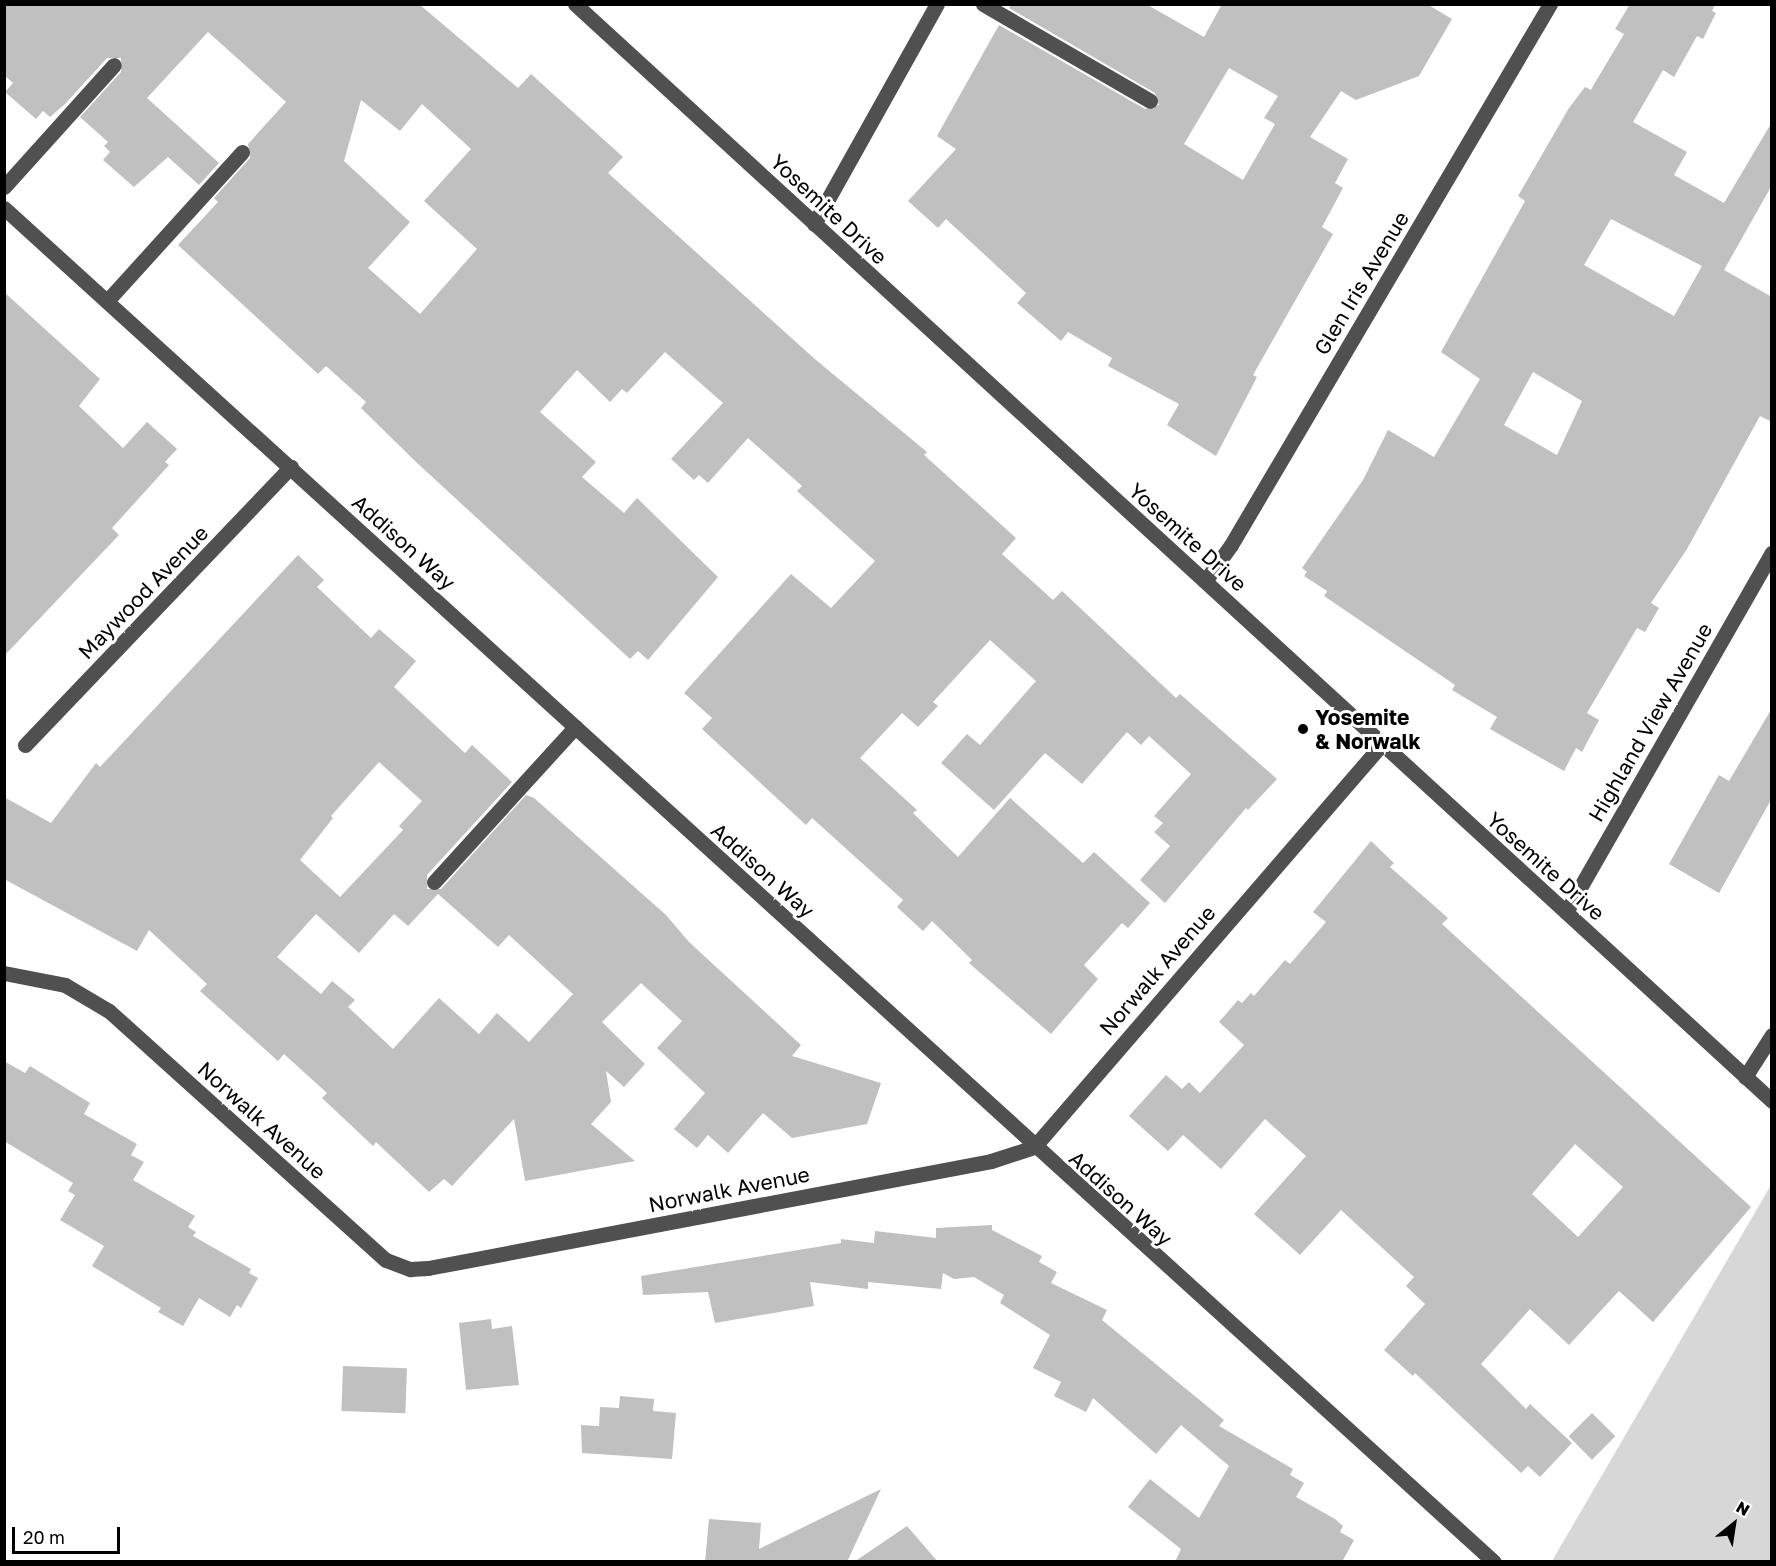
<!DOCTYPE html>
<html>
<head>
<meta charset="utf-8">
<style>
	body { margin:0 }
	#map { position:relative; width:1776px; height:1566px; overflow:hidden; background:#fff; font-family:"Golos Text",sans-serif }
	div>[style] { position:absolute }
	[style*='--x'] { left:calc(var(--x)*1px); top:calc(var(--y)*1px); width:calc(var(--w)*1px); rotate:calc(var(--a)*1deg) }
	.green>* { inset:0; background:#d7d7d7 }
	.building>* { inset:0; background:#c0c0c0; transform-origin:0 0 }
	.minor>* { height:15px; margin:-7.5px; padding:0 7.5px; transform-origin:7.5px; border-radius:7.5px; background:#505050 }
	.dots>* { width:16px; height:16px; translate:-50% -50%; box-sizing:border-box; border:3px solid #fff; border-radius:50% }
	span { translate:-50% -50%; white-space:nowrap; text-align:center; line-height:1.15; -webkit-text-stroke:6px #fff; paint-order:stroke }
	.street-label { font-size:21px; color:#000 }
	.poi-label { font-size:21px; color:#000; font-weight:700 }
	.left { translate:0 -50%; text-align:left }
	.frame { position:absolute; inset:0; border:6px solid #000; pointer-events:none }
	.north { position:absolute; left:1704px; top:1494px; width:60px; height:60px; -webkit-text-stroke:4px #fff; paint-order:stroke; rotate:30deg; font-size:16px; font-weight:700; line-height:24px; text-align:center; color:#000 }
	.north::after { content:''; display:block; margin:auto; width:21px; height:27px; background:#000; clip-path:polygon(50% 0,100% 100%,50% 72%,0 100%) }
	.scale { position:absolute; left:12px; top:1527px; width:108px; height:27px; box-sizing:border-box; border:3px solid #000; border-top:0; padding-left:8px; font-size:18px; line-height:21px; white-space:nowrap; color:#000; -webkit-text-stroke:4px #fff; paint-order:stroke }
</style>
</head>
<body>
<div id="map">
	<div class="green">
		<div style="clip-path:polygon(1771px 1185px,1771px 1561px,1552px 1561px)"></div>
	</div>
	<div class="building">
		<div style="clip-path:polygon(evenodd,4px 4px,419px 4px,518px 88px,531px 74px,623px 157px,608px 173px,816px 360px,927px 452px,924px 455px,1016px 538px,1002px 554px,1053px 600px,1062px 591px,1176px 698px,1180px 694px,1277px 779px,1248px 810px,1246px 808px,1165px 903px,1140px 880px,1170px 846px,1154px 832px,1163px 823px,1154px 816px,1191px 774px,1149px 736px,1141px 745px,1127px 732px,1082px 784px,1045px 753px,994px 810px,941px 763px,967px 734px,980px 745px,1036px 681px,990px 640px,933px 702px,938px 706px,918px 727px,902px 713px,860px 758px,917px 810px,913px 813px,958px 857px,1010px 798px,1083px 863px,1094px 852px,1150px 903px,1128px 928px,1122px 923px,1084px 965px,1098px 979px,1051px 1034px,969px 963px,972px 960px,932px 921px,923px 931px,897px 907px,903px 900px,812px 818px,806px 825px,702px 729px,712px 718px,684px 693px,791px 574px,831px 608px,875px 561px,797px 491px,802px 486px,748px 438px,708px 483px,699px 475px,694px 480px,671px 459px,723px 403px,665px 352px,627px 393px,622px 389px,610px 402px,577px 370px,540px 412px,596px 462px,582px 477px,624px 513px,637px 498px,718px 577px,648px 660px,638px 651px,630px 659px,415px 461px,361px 408px,366px 402px,326px 366px,318px 374px,178px 245px,218px 202px,214px 198px,250px 158px,248px 144px,286px 102px,208px 32px,147px 98px,219px 163px,199px 185px,168px 157px,134px 187px,103px 160px,110px 152px,104px 146px,108px 142px,80px 117px,121px 72px,121px 58px,107px 58px,65px 104px,50px 117px,43px 111px,36px 119px,5px 92px,13px 83px,4px 75px,4px 4px,361px 100px,400px 131px,422px 104px,471px 149px,424px 201px,477px 249px,420px 314px,368px 268px,410px 222px,344px 161px,361px 100px)"></div>
		<div style="clip-path:polygon(evenodd,1011px 4px,1146px 4px,1204px 37px,1222px 4px,1427px 4px,1452px 19px,1419px 76px,1356px 100px,1341px 91px,1310px 137px,1348px 159px,1335px 183px,1343px 188px,1322px 227px,1333px 234px,1253px 375px,1257px 377px,1216px 456px,1167px 425px,1179px 404px,1108px 366px,1112px 358px,1068px 332px,1061px 341px,1017px 303px,1026px 293px,946px 219px,938px 228px,908px 201px,956px 149px,937px 136px,999px 25px,1145px 109px,1159px 105px,1155px 93px,1009px 8px,1011px 4px,1229px 68px,1278px 96px,1264px 118px,1275px 124px,1243px 180px,1184px 144px,1229px 68px)"></div>
		<div style="clip-path:polygon(evenodd,1630px 4px,1715px 4px,1712px 11px,1716px 13px,1703px 39px,1697px 36px,1674px 77px,1663px 70px,1633px 122px,1687px 152px,1674px 175px,1724px 203px,1772px 122px,1772px 185px,1724px 270px,1772px 297px,1772px 422px,1760px 416px,1687px 549px,1651px 603px,1659px 608px,1645px 632px,1637px 628px,1587px 713px,1599px 720px,1582px 752px,1576px 748px,1564px 771px,1490px 729px,1497px 717px,1452px 690px,1455px 685px,1324px 596px,1327px 591px,1304px 576px,1307px 572px,1302px 568px,1363px 480px,1388px 430px,1434px 457px,1480px 379px,1441px 352px,1525px 201px,1518px 196px,1569px 108px,1585px 87px,1591px 90px,1593px 86px,1624px 34px,1615px 29px,1630px 4px,1611px 219px,1702px 266px,1674px 316px,1584px 265px,1611px 219px,1630px 4px,1533px 372px,1582px 401px,1557px 455px,1504px 425px,1533px 372px)"></div>
		<div style="clip-path:polygon(4px 292px,100px 379px,79px 406px,123px 448px,147px 422px,177px 449px,165px 462px,169px 465px,112px 528px,119px 535px,4px 656px)"></div>
		<div style="clip-path:polygon(evenodd,298px 555px,324px 580px,317px 587px,371px 638px,379px 629px,416px 661px,394px 687px,465px 753px,472px 745px,512px 782px,427px 875px,427px 889px,441px 889px,526px 795px,534px 798px,666px 915px,689px 942px,801px 1045px,792px 1056px,881px 1083px,867px 1124px,792px 1138px,763px 1113px,728px 1153px,708px 1135px,697px 1148px,674px 1129px,705px 1093px,657px 1048px,682px 1021px,641px 983px,602px 1022px,645px 1064px,624px 1087px,606px 1071px,611px 1102px,591px 1124px,635px 1161px,525px 1181px,514px 1119px,452px 1186px,444px 1179px,429px 1192px,376px 1142px,373px 1146px,322px 1098px,327px 1093px,284px 1054px,278px 1061px,200px 991px,207px 984px,149px 930px,137px 951px,4px 879px,4px 797px,51px 823px,96px 763px,100px 767px,298px 555px,379px 762px,422px 801px,399px 826px,403px 830px,340px 897px,300px 860px,333px 818px,331px 816px,379px 762px,298px 555px,438px 894px,498px 947px,509px 935px,573px 994px,529px 1042px,497px 1013px,479px 1034px,439px 998px,393px 1049px,348px 1007px,355px 1000px,332px 981px,321px 994px,277px 957px,316px 914px,359px 953px,394px 914px,408px 926px,438px 894px)"></div>
		<div style="clip-path:polygon(1772px 708px,1772px 798px,1719px 893px,1669px 864px,1719px 775px,1729px 781px)"></div>
		<div style="clip-path:polygon(evenodd,1371px 841px,1394px 863px,1390px 867px,1448px 918px,1442px 924px,1751px 1207px,1653px 1322px,1619px 1291px,1569px 1345px,1530px 1309px,1481px 1364px,1526px 1409px,1530px 1404px,1572px 1443px,1540px 1477px,1528px 1466px,1521px 1473px,1415px 1373px,1413px 1376px,1384px 1350px,1425px 1304px,1406px 1286px,1414px 1277px,1341px 1210px,1300px 1255px,1254px 1214px,1306px 1156px,1265px 1119px,1221px 1169px,1183px 1135px,1168px 1151px,1129px 1116px,1166px 1075px,1182px 1089px,1189px 1082px,1200px 1093px,1244px 1045px,1219px 1022px,1238px 1000px,1242px 1003px,1251px 993px,1254px 996px,1285px 960px,1290px 964px,1326px 922px,1313px 912px,1371px 841px,1575px 1144px,1623px 1187px,1578px 1237px,1532px 1194px,1575px 1144px)"></div>
		<div style="clip-path:polygon(4px 1061px,25px 1073px,30px 1066px,90px 1103px,84px 1114px,137px 1144px,131px 1155px,144px 1162px,133px 1180px,195px 1216px,188px 1227px,196px 1232px,193px 1236px,251px 1269px,249px 1273px,258px 1278px,241px 1308px,237px 1305px,230px 1317px,199px 1298px,183px 1326px,158px 1312px,161px 1308px,92px 1266px,104px 1246px,60px 1220px,75px 1195px,68px 1191px,73px 1183px,4px 1141px)"></div>
		<div style="clip-path:polygon(992px 1225px,992px 1230px,1042px 1256px,1039px 1262px,1057px 1272px,1051px 1283px,1107px 1310px,1102px 1320px,1224px 1420px,1219px 1426px,1293px 1469px,1290px 1475px,1304px 1483px,1296px 1497px,1335px 1519px,1343px 1526px,1340px 1532px,1354px 1540px,1342px 1562px,1175px 1562px,1181px 1549px,1128px 1507px,1150px 1479px,1199px 1518px,1229px 1466px,1181px 1425px,1156px 1454px,1093px 1398px,1086px 1412px,1054px 1396px,1061px 1382px,1033px 1368px,1050px 1335px,1000px 1303px,1004px 1295px,974px 1277px,954px 1279px,943px 1273px,941px 1289px,868px 1282px,868px 1289px,810px 1282px,814px 1306px,715px 1323px,708px 1292px,643px 1295px,641px 1276px,841px 1243px,841px 1239px,874px 1243px,875px 1231px,936px 1238px,936px 1228px)"></div>
		<div style="clip-path:polygon(491px 1319px,492px 1329px,512px 1326px,519px 1385px,466px 1390px,459px 1323px)"></div>
		<div style="left:343px;top:1366px;width:64px;height:45px;rotate:2deg"></div>
		<div style="clip-path:polygon(620px 1396px,654px 1399px,653px 1411px,676px 1413px,672px 1459px,582px 1453px,581px 1425px,599px 1426px,600px 1407px,619px 1408px)"></div>
		<div style="left:1592px;top:1413px;width:33px;height:33px;rotate:45deg"></div>
		<div style="clip-path:polygon(881px 1489px,847px 1562px,705px 1562px,709px 1519px,761px 1523px,759px 1549px)"></div>
		<div style="clip-path:polygon(907px 1526px,938px 1562px,854px 1562px)"></div>
	</div>
	<div class="minor">
		<div style="--x:575;--y:4;--w:1624;--a:42.5"></div>
		<div style="--x:983;--y:4;--w:193;--a:30.1"></div>
		<div style="--x:4;--y:187;--w:164;--a:-48"></div>
		<div style="--x:4;--y:208;--w:2013;--a:42.26"></div>
		<div style="--x:814;--y:224;--w:252;--a:-60.8"></div>
		<div style="--x:107;--y:301;--w:201;--a:-47.8"></div>
		<div style="--x:1205;--y:581;--w:44;--a:-54.2"></div>
		<div style="--x:1231;--y:545;--w:628;--a:-59.47"></div>
		<div style="--x:25;--y:745;--w:385;--a:-46.3"></div>
		<div style="--x:434;--y:882;--w:210;--a:-47.7"></div>
		<div style="--x:1566;--y:912;--w:414;--a:-60.2"></div>
		<div style="--x:4;--y:973;--w:62;--a:11.1"></div>
		<div style="--x:65;--y:985;--w:51;--a:30.6"></div>
		<div style="--x:109;--y:1011;--w:372;--a:42"></div>
		<div style="--x:386;--y:1260;--w:26;--a:21"></div>
		<div style="--x:410;--y:1269;--w:18;--a:-3"></div>
		<div style="--x:428;--y:1268;--w:573;--a:-10.76"></div>
		<div style="--x:991;--y:1161;--w:45;--a:-18"></div>
		<div style="--x:1034;--y:1147;--w:532;--a:-49.19"></div>
		<div style="--x:1745;--y:1077;--w:50;--a:-57.3"></div>
	</div>
	<div class="dots">
		<div style="left:1303px;top:729px;background:#000"></div>
	</div>
	<div class="street-label">
		<span style="left:829px;top:209px;rotate:43deg">Yosemite Drive</span>
		<span style="left:1361px;top:283px;rotate:-59deg">Glen Iris Avenue</span>
		<span style="left:1188px;top:537px;rotate:42deg">Yosemite Drive</span>
		<span style="left:404px;top:542px;rotate:42deg">Addison Way</span>
		<span style="left:143px;top:592px;rotate:-46deg">Maywood Avenue</span>
		<span style="left:1650px;top:722px;rotate:-60deg">Highland View Avenue</span>
		<span style="left:1546px;top:866px;rotate:42deg">Yosemite Drive</span>
		<span style="left:763px;top:870px;rotate:42deg">Addison Way</span>
		<span style="left:1157px;top:970px;rotate:-49deg">Norwalk Avenue</span>
		<span style="left:262px;top:1120px;rotate:42deg">Norwalk Avenue</span>
		<span style="left:729px;top:1189px;rotate:-11deg">Norwalk Avenue</span>
		<span style="left:1121px;top:1198px;rotate:42deg">Addison Way</span>
	</div>
	<div class="poi-label">
		<span class="left" style="left:1315px;top:729px">Yosemite<br>&amp; Norwalk</span>
	</div>
	<div class="frame"></div>
	<div class="north">N</div>
	<div class="scale">20 m</div>
</div>
</body>
</html>
